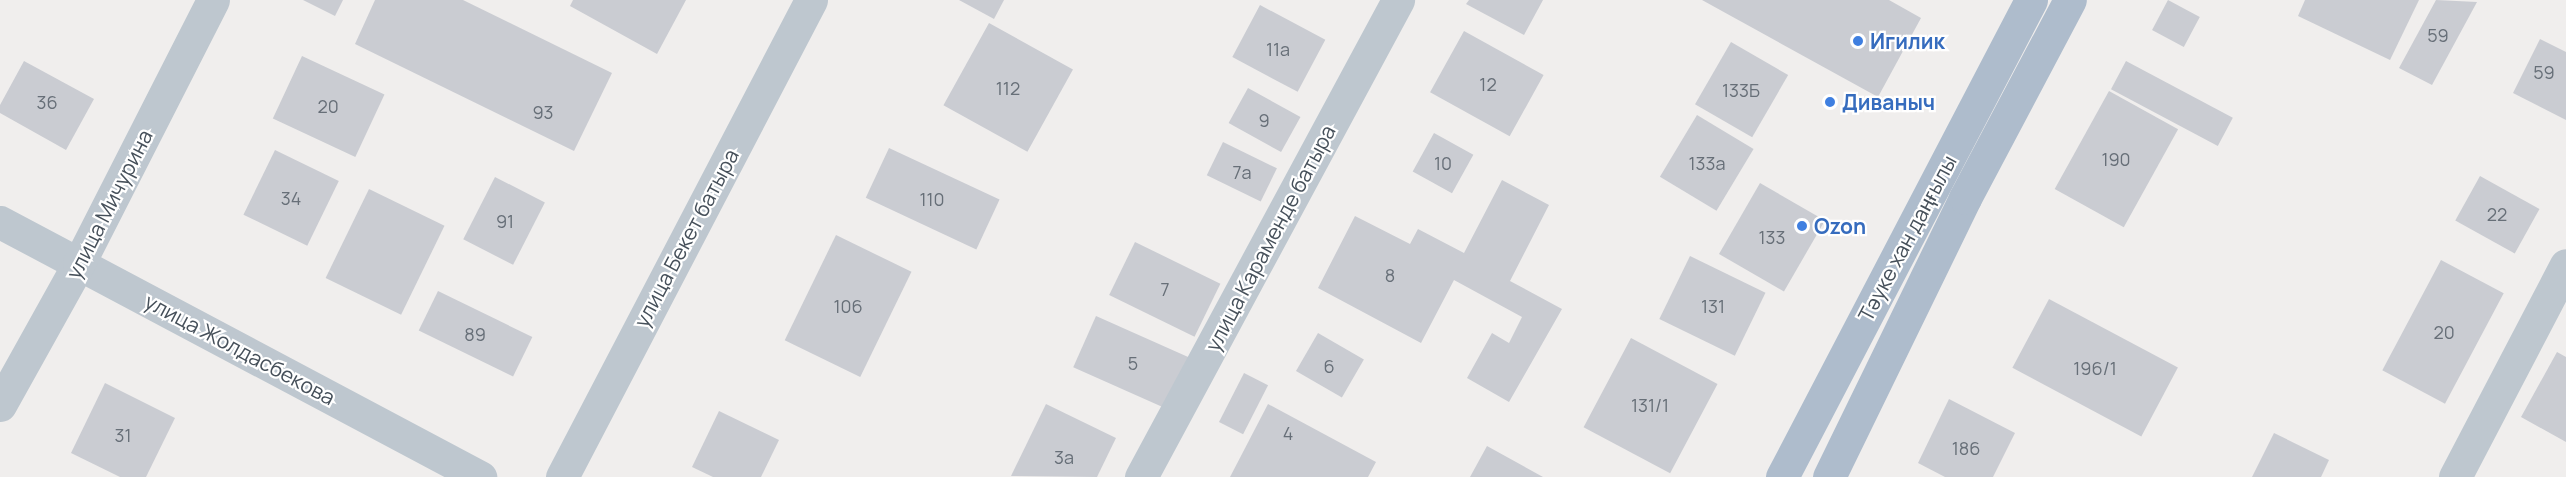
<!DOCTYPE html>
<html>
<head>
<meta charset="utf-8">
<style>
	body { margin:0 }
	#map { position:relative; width:2566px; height:477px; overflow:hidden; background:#f0eeed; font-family:Manrope,sans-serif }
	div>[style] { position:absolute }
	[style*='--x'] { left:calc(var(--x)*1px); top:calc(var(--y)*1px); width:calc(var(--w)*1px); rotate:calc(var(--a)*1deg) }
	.building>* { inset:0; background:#caccd2; transform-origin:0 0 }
	.minor>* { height:33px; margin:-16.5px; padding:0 16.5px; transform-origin:16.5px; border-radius:16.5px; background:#bec7cf }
	.major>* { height:33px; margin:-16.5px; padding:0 16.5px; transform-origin:16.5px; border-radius:16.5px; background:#aebccc }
	.dots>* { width:16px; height:16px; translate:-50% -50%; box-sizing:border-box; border:3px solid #fff; border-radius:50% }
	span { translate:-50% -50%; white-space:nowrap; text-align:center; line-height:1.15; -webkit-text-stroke:4.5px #fff; paint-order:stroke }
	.number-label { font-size:18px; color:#676f78 }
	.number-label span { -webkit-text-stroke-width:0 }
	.shop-label { font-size:21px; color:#366cbe; font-weight:700 }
	.left { translate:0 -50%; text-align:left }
	.street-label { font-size:21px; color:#46505a }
</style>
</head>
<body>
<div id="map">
	<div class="building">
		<div style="clip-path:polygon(303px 0,343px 0,335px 16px)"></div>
		<div style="clip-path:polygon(375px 0,463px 0,612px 73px,574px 151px,355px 44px)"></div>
		<div style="clip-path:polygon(573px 0,686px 0,657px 54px,570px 6px)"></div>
		<div style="clip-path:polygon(959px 0,1004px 0,994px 19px)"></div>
		<div style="clip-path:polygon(1469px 0,1543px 0,1524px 35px,1466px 4px)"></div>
		<div style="clip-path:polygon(1702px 0,1889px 0,1921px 18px,1878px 97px)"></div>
		<div style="left:2168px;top:0;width:36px;height:34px;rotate:28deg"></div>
		<div style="clip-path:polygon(2305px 0,2419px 0,2390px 60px,2298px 16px)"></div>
		<div style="clip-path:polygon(2436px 0,2477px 2px,2432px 85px,2399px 68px)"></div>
		<div style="left:1260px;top:5px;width:74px;height:59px;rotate:28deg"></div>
		<div style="left:989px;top:23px;width:96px;height:94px;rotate:29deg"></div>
		<div style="left:1464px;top:31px;width:91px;height:70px;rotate:29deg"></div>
		<div style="clip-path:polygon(2540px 39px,2566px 52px,2566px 120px,2513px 93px)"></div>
		<div style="left:1731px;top:42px;width:66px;height:72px;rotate:30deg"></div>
		<div style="left:302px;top:56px;width:91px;height:69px;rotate:25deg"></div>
		<div style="clip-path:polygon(24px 61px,94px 99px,66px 150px,0 113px,0 105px)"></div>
		<div style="left:2126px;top:61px;width:121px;height:32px;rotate:28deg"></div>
		<div style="left:1248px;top:88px;width:60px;height:40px;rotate:29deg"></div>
		<div style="left:2109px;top:91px;width:79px;height:112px;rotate:29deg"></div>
		<div style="left:1697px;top:115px;width:66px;height:72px;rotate:31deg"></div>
		<div style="left:1434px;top:133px;width:45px;height:44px;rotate:29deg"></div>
		<div style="left:1223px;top:142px;width:60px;height:37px;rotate:26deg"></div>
		<div style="left:889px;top:148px;width:122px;height:55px;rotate:25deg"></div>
		<div style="left:275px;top:150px;width:71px;height:72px;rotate:26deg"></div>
		<div style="left:2480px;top:176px;width:68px;height:51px;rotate:29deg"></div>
		<div style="left:495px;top:177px;width:56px;height:70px;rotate:27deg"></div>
		<div style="clip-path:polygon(1502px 180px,1549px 205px,1510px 281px,1562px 309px,1509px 402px,1467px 378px,1492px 333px,1509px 343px,1522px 317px,1454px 280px,1421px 343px,1318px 288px,1355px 216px,1410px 244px,1418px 229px,1464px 253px)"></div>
		<div style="left:1760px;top:183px;width:75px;height:82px;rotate:30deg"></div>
		<div style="left:369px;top:189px;width:84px;height:99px;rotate:26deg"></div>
		<div style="left:836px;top:235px;width:84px;height:117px;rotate:26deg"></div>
		<div style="left:1135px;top:242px;width:95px;height:59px;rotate:26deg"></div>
		<div style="left:1690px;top:256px;width:84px;height:70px;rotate:26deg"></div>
		<div style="left:2441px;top:260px;width:71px;height:125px;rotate:28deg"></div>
		<div style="left:438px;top:291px;width:105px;height:44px;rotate:26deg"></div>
		<div style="left:2049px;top:299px;width:146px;height:78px;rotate:28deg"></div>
		<div style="left:1096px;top:316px;width:107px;height:56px;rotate:24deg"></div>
		<div style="left:1318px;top:333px;width:53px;height:44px;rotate:30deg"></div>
		<div style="left:1631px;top:338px;width:98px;height:101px;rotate:28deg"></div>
		<div style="clip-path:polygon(2557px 352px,2566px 357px,2566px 442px,2521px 417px)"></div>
		<div style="left:1244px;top:373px;width:27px;height:55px;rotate:27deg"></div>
		<div style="clip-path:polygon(105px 383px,175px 418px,146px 477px,120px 477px,71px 453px)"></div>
		<div style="clip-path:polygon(1949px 399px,2015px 433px,1993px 477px,1945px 477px,1918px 463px)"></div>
		<div style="clip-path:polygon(1046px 404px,1116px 438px,1097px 477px,1011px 476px)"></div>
		<div style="clip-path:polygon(1268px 404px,1376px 462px,1368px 477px,1230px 477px)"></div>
		<div style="clip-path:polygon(719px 411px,779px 440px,761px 477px,713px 477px,692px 467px)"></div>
		<div style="clip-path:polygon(2274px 433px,2329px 460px,2321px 477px,2252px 477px)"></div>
		<div style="clip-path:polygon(1487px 446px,1543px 477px,1470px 477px)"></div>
	</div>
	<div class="minor">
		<div style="--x:0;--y:222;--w:544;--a:27.98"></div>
		<div style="--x:0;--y:405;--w:162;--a:-60.9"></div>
		<div style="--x:79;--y:263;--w:295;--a:-63"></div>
		<div style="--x:562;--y:477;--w:538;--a:-62.43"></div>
		<div style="--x:1141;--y:477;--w:542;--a:-61.68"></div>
		<div style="--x:2455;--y:477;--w:239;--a:-62.4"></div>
	</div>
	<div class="major">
		<div style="--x:1782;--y:477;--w:538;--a:-62.43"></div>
		<div style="--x:1829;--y:477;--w:310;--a:-64"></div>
		<div style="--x:1965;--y:198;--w:224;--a:-62.1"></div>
	</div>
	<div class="dots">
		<div style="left:1858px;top:41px;background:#3f7fe0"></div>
		<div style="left:1830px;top:102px;background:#3f7fe0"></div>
		<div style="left:1802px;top:226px;background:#3f7fe0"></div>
	</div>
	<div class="number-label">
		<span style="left:2438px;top:35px">59</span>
		<span style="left:1278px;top:49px">11а</span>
		<span style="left:2544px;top:72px">59</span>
		<span style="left:1488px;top:84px">12</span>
		<span style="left:1008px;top:88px">112</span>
		<span style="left:1741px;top:90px">133Б</span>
		<span style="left:47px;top:102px">36</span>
		<span style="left:328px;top:106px">20</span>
		<span style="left:543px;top:112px">93</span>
		<span style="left:1264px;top:120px">9</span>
		<span style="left:2116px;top:159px">190</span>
		<span style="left:1443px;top:163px">10</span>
		<span style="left:1707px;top:163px">133а</span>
		<span style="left:1242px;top:172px">7а</span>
		<span style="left:291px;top:198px">34</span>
		<span style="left:932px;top:199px">110</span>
		<span style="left:2497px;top:214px">22</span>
		<span style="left:505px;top:221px">91</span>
		<span style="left:1772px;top:237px">133</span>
		<span style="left:1390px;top:275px">8</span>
		<span style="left:1165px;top:289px">7</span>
		<span style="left:848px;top:306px">106</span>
		<span style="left:1713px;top:306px">131</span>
		<span style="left:2444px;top:332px">20</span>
		<span style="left:475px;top:334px">89</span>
		<span style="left:1133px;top:363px">5</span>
		<span style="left:1329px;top:366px">6</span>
		<span style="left:2095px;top:368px">196/1</span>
		<span style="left:1650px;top:405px">131/1</span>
		<span style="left:1288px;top:433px">4</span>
		<span style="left:123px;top:435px">31</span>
		<span style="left:1966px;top:448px">186</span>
		<span style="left:1064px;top:457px">3а</span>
	</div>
	<div class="shop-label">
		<span class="left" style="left:1870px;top:41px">Игилик</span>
		<span class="left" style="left:1842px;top:102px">Диваныч</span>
		<span class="left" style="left:1814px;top:226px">Ozon</span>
	</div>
	<div class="street-label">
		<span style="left:109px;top:204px;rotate:-63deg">улица Мичурина</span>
		<span style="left:686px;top:238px;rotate:-62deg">улица Бекет батыра</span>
		<span style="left:1270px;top:238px;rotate:-62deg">улица Караменде батыра</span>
		<span style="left:1907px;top:238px;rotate:-62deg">Тәуке хан даңғылы</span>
		<span style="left:240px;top:349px;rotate:28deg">улица Жолдасбекова</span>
	</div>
</div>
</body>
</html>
